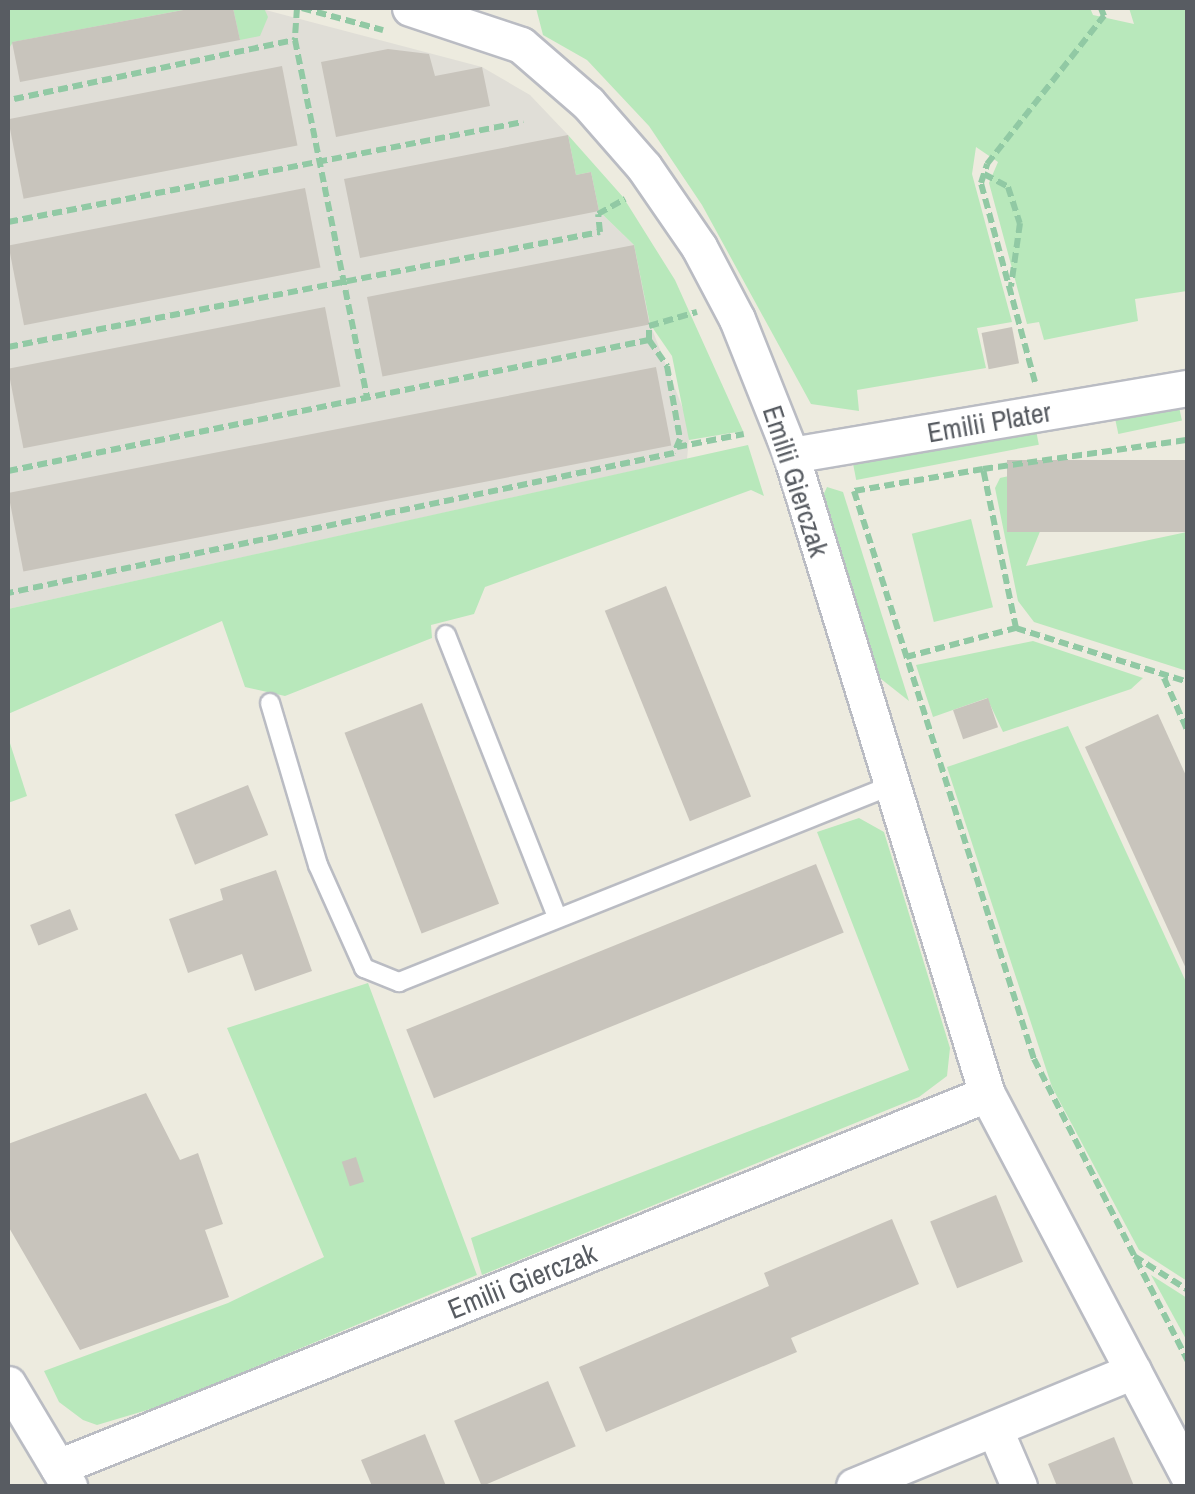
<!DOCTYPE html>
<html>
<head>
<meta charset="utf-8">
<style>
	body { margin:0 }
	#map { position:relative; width:1195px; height:1494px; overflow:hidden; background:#edebdf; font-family:"Archivo Narrow",sans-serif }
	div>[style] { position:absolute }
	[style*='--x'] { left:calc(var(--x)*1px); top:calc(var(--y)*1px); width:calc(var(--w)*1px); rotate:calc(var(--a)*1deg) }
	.industrial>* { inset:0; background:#e0ded7 }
	.green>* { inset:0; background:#b8e8bb; transform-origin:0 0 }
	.building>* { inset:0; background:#c8c4bc; transform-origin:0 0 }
	.path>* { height:6px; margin-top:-3px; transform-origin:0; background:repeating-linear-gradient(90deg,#91c9a4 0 10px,transparent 0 15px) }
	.roads { filter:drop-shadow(2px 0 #babcc3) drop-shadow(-2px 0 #babcc3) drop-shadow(0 2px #babcc3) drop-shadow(0 -2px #babcc3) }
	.lane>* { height:18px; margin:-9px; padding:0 9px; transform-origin:9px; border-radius:9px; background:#fff }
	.street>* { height:35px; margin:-17.5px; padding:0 17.5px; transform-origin:17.5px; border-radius:17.5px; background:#fff }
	span { translate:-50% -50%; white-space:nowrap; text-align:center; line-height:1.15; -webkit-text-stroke:9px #fff; paint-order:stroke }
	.street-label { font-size:28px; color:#585c62 }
	.frame { position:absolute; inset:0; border:10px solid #585c62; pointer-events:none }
</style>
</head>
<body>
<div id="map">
	<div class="industrial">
		<div style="clip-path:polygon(194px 8px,258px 8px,482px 67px,530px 95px,568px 135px,576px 175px,591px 172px,599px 211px,634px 245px,650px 324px,690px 427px,687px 459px,8px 609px,8px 50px,12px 42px)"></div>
	</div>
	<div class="green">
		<div style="clip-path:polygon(8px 8px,194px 8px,13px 42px,8px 50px)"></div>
		<div style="clip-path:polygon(233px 8px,264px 8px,268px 17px,260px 36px,240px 40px)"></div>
		<div style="clip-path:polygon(536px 8px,1090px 8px,1093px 15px,1134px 24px,1129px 8px,1187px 8px,1187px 291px,1135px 299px,1138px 321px,1044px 340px,1039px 322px,1027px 324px,989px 183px,998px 162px,976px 147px,972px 174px,1012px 322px,977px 328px,986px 368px,857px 390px,859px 411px,811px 404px,702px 205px,649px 126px,587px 60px,543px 35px)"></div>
		<div style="clip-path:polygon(568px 135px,623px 197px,675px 280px,743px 431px,689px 440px,672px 356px,650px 324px,634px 245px,599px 211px,591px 172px,576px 175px)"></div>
		<div style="left:1178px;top:402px;width:19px;height:65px;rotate:78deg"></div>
		<div style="left:1035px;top:425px;width:20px;height:186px;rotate:79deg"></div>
		<div style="clip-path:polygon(748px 445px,764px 496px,751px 490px,485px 587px,474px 614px,431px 625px,432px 638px,285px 696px,245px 687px,222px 621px,8px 714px,8px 609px)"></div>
		<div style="clip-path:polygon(1053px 466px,1058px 487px,1026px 566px,1187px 532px,1187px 671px,1034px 622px,1018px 601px,995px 488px,1000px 478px)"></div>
		<div style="clip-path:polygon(827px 487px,843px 492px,909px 701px,871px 671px,821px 500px)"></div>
		<div style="left:971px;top:519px;width:91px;height:61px;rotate:76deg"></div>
		<div style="clip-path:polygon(1033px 641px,1143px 678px,1131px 689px,1003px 732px,987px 698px,933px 717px,916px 665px)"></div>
		<div style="clip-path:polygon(1068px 726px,1187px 984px,1187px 1281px,1139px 1250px,1052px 1087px,947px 767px)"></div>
		<div style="clip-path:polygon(8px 737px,27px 796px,8px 803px)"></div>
		<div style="clip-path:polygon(859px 818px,884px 832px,950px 1048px,947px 1076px,919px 1097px,482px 1275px,471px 1238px,909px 1070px,817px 832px)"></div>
		<div style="clip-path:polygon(368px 983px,477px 1275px,164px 1405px,97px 1425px,83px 1420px,59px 1402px,44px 1371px,228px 1303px,324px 1257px,227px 1028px)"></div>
		<div style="clip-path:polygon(1151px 1275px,1187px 1298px,1187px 1341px)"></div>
	</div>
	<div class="building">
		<div style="clip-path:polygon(194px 8px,233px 8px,240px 40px,20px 82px,12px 42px)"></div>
		<div style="clip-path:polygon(388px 49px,429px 54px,435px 76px,482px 67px,490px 106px,336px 137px,321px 62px)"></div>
		<div style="left:282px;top:66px;width:81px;height:279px;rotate:79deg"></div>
		<div style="clip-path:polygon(568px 135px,576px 175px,591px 172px,599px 211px,360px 258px,344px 179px)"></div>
		<div style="left:305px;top:188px;width:81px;height:302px;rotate:79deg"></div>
		<div style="left:634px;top:245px;width:81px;height:272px;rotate:79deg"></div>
		<div style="left:325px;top:307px;width:81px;height:323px;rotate:79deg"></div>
		<div style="left:1012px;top:327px;width:37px;height:31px;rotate:79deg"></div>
		<div style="left:656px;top:367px;width:80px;height:660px;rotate:79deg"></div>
		<div style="left:1188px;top:460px;width:72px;height:181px;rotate:90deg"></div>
		<div style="left:666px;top:586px;width:227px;height:66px;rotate:68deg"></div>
		<div style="left:988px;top:698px;width:31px;height:37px;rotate:71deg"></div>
		<div style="left:422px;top:703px;width:215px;height:83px;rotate:69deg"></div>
		<div style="clip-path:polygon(1158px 714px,1188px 780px,1188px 973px,1085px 747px)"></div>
		<div style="left:248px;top:785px;width:54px;height:79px;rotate:68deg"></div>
		<div style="left:816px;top:864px;width:74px;height:442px;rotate:68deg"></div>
		<div style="clip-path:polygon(276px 870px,312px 971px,255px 991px,242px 954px,188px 973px,169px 919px,223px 900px,220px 889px)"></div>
		<div style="left:70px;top:909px;width:22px;height:43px;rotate:68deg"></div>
		<div style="clip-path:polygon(146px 1093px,180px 1160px,198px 1153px,223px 1224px,205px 1230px,229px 1297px,80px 1350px,8px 1226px,8px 1144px)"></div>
		<div style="left:356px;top:1157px;width:26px;height:15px;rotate:72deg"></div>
		<div style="left:996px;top:1195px;width:72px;height:71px;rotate:68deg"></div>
		<div style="clip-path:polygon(892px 1219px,919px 1284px,791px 1338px,797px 1352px,606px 1432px,579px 1367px,769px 1286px,764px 1273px)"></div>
		<div style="left:548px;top:1381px;width:71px;height:102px;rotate:67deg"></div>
		<div style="clip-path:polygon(425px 1434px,446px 1486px,372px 1486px,361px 1460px)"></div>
		<div style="clip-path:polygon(1114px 1437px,1134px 1486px,1057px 1486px,1048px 1464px)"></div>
	</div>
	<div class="path">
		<div style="--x:297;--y:8;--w:32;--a:94"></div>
		<div style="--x:295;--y:40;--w:364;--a:78.6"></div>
		<div style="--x:302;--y:8;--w:84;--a:15.2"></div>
		<div style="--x:14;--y:99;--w:287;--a:-11.9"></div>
		<div style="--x:984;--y:174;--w:27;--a:28"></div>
		<div style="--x:1008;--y:187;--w:38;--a:72"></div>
		<div style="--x:1020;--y:223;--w:64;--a:98.1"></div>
		<div style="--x:8;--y:222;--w:525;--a:-10.99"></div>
		<div style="--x:649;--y:340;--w:14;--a:-90"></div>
		<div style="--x:649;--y:326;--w:50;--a:-16.3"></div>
		<div style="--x:8;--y:347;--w:603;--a:-10.99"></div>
		<div style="--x:600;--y:232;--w:18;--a:-96"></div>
		<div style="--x:598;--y:214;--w:31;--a:-29"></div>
		<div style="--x:1035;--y:382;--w:206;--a:-105.2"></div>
		<div style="--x:981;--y:183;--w:20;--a:-72"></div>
		<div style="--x:987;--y:164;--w:189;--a:-51.7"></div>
		<div style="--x:1104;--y:16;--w:9;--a:-111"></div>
		<div style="--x:677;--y:447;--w:68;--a:-11"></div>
		<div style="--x:983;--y:469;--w:131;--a:170.3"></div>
		<div style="--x:854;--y:491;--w:596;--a:72.42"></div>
		<div style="--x:1034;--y:1059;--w:339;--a:63"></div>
		<div style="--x:8;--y:471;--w:654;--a:-11.55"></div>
		<div style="--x:649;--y:340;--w:32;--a:55"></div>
		<div style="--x:667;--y:366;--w:74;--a:79.9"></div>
		<div style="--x:680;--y:439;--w:15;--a:113"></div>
		<div style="--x:674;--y:453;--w:681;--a:168.13"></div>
		<div style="--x:1016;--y:628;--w:162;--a:-101.7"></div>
		<div style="--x:983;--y:469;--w:207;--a:-8.1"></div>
		<div style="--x:906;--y:657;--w:114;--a:-14.8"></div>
		<div style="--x:1016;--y:628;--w:180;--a:17.4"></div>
		<div style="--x:1164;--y:678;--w:59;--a:66"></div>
		<div style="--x:1134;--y:1256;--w:64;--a:32.2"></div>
	</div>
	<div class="roads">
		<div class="lane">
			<div style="--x:446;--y:635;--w:303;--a:68.5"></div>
			<div style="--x:270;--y:703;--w:169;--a:73.5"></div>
			<div style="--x:318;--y:865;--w:113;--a:65.9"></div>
			<div style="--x:364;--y:968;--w:38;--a:22"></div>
			<div style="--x:399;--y:982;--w:529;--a:-21.76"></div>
		</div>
		<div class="street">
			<div style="--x:410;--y:8;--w:117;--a:18.4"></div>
			<div style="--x:521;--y:45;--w:89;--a:40.9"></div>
			<div style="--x:588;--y:103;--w:85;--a:48.8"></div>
			<div style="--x:644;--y:167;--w:97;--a:55.5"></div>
			<div style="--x:699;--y:247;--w:81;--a:62.2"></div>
			<div style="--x:737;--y:319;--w:146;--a:68.3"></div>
			<div style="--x:791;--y:455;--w:668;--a:72.95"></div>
			<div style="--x:987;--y:1094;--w:431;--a:62.2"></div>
			<div style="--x:791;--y:455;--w:403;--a:-9.6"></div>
			<div style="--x:8;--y:1384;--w:119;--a:59.1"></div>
			<div style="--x:995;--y:1430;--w:61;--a:66.8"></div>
			<div style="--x:58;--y:1467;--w:1001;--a:-21.88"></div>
			<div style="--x:854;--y:1486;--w:302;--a:-22.4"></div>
		</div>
	</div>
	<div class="street-label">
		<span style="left:989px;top:422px;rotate:-10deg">Emilii Plater</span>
		<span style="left:796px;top:481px;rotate:72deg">Emilii Gierczak</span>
		<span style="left:522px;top:1281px;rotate:-22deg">Emilii Gierczak</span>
	</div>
	<div class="frame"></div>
</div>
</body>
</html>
